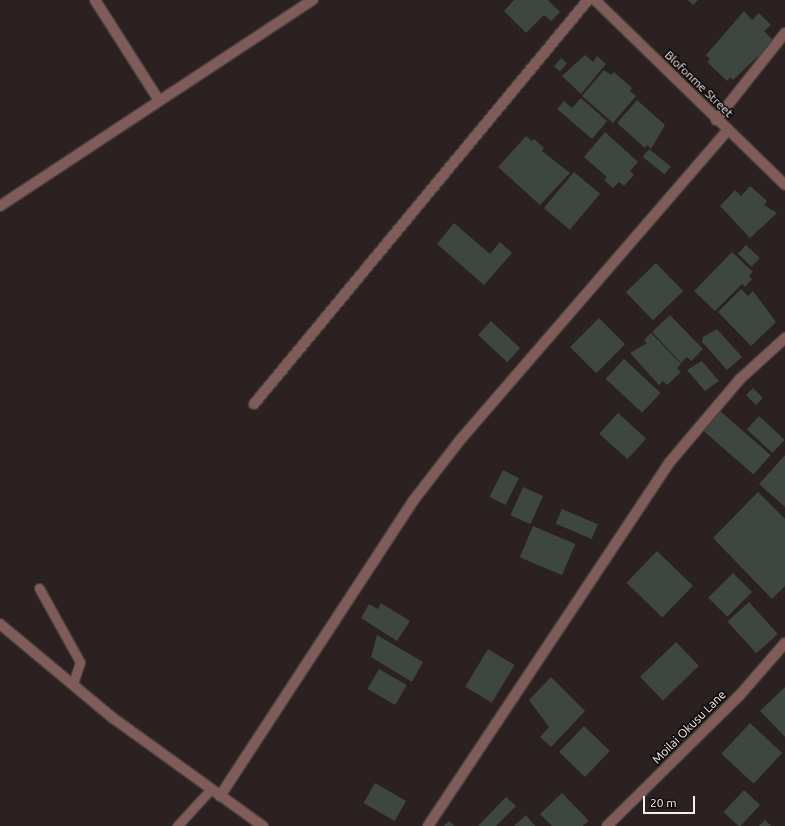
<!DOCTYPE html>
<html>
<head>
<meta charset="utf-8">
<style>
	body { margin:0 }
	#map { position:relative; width:785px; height:826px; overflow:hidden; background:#2a2120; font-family:Ubuntu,sans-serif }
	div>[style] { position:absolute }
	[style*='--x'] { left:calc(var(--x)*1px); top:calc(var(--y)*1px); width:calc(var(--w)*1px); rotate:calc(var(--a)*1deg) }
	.building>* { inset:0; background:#3d4641; transform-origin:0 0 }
	.roads { filter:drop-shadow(1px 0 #473e3d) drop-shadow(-1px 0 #473e3d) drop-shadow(0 1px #473e3d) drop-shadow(0 -1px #473e3d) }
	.lane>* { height:9px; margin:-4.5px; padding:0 4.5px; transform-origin:4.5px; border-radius:4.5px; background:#7f5c59 }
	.street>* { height:10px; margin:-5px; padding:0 5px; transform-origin:5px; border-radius:5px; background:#7f5c59 }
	span { translate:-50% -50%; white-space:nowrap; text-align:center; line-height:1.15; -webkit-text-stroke:3.5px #100c0b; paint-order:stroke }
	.street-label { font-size:12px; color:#f6efef }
	.scale { position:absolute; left:643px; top:796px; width:52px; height:18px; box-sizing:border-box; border:2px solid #f6efef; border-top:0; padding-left:5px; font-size:12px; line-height:14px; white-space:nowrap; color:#f6efef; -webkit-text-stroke:3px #100c0b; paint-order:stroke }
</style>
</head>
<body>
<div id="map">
	<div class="building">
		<div style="clip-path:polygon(514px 0,548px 0,560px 12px,551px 21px,544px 15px,526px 33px,504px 11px)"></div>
		<div style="clip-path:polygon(688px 0,698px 0,693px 5px)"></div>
		<div style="clip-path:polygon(744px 11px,752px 20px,759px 13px,771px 25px,764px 31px,774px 41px,733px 80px,730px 77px,727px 81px,707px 62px,710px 59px,706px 55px)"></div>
		<div style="clip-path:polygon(585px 55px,593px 62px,597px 56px,606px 64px,581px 94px,562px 76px)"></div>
		<div style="left:561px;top:58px;width:8px;height:11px;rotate:40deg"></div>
		<div style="clip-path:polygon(604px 70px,611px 75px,614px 72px,632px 88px,630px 91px,636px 96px,613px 123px,582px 96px)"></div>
		<div style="clip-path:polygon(581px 98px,607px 121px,592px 139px,557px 109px,564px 101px,572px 108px)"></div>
		<div style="clip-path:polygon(637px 100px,665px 125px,651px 149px,647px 145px,645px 148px,617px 123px)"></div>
		<div style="clip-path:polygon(605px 132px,638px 162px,630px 171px,634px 175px,624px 186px,619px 182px,613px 188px,604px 180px,607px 177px,584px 157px)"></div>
		<div style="clip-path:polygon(526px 136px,532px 141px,534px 139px,544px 148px,542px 151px,570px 173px,540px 205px,498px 167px)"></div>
		<div style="left:649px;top:149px;width:28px;height:10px;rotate:39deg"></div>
		<div style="left:574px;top:172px;width:34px;height:47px;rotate:40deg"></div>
		<div style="clip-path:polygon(750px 186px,767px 201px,764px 205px,777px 213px,750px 238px,720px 206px,735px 190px,741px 196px)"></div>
		<div style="clip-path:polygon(454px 223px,490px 254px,500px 242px,512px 253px,484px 285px,437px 244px)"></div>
		<div style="left:746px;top:245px;width:19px;height:12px;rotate:43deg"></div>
		<div style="clip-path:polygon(732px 252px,753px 272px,749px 276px,752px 279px,745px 287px,742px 284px,715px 311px,694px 291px)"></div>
		<div style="left:656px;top:263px;width:39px;height:42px;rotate:46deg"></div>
		<div style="clip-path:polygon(741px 289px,748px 296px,753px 291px,776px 322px,751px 346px,718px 312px)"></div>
		<div style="clip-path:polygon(670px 315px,703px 349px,691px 361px,687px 357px,681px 363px,652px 332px)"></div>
		<div style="left:599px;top:318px;width:37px;height:41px;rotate:45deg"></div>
		<div style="left:491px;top:321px;width:40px;height:19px;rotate:43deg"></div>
		<div style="clip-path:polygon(717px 329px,742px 357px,727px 370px,702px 342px,703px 337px)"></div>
		<div style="clip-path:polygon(651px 333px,681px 364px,677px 368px,681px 372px,667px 385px,663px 381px,659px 385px,630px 353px,647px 343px,644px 340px)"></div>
		<div style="left:624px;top:359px;width:50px;height:27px;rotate:43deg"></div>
		<div style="clip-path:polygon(702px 361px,719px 381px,705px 391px,687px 370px)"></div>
		<div style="left:753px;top:388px;width:14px;height:10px;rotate:45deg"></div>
		<div style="left:720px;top:411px;width:67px;height:26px;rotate:41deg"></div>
		<div style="left:618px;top:413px;width:38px;height:28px;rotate:42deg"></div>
		<div style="left:759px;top:416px;width:35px;height:18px;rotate:43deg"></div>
		<div style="clip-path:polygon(785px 455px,785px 507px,759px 484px)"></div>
		<div style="left:503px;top:470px;width:18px;height:30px;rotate:27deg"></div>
		<div style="left:523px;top:487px;width:22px;height:31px;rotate:24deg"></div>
		<div style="clip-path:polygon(758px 492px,785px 519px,785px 586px,772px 599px,713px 538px)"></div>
		<div style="left:562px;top:509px;width:39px;height:16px;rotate:23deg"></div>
		<div style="left:533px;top:526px;width:46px;height:34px;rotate:23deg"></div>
		<div style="left:657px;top:551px;width:50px;height:44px;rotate:44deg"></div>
		<div style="left:733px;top:573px;width:27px;height:35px;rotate:45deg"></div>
		<div style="left:749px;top:602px;width:43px;height:29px;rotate:48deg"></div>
		<div style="clip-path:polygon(381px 603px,410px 621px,397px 641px,361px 618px,369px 604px,378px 609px)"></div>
		<div style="clip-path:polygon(377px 635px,423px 662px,412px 682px,371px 657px)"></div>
		<div style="left:676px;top:642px;width:33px;height:50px;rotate:46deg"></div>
		<div style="left:488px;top:649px;width:31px;height:44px;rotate:31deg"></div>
		<div style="left:379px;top:669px;width:32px;height:23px;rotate:30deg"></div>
		<div style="clip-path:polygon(551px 677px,585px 711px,551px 747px,540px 737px,549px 727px,529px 700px)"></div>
		<div style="clip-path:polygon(785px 687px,785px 737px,760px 711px)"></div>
		<div style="left:750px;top:723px;width:44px;height:42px;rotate:43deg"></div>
		<div style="left:584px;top:726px;width:36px;height:36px;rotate:44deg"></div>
		<div style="left:375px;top:783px;width:36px;height:23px;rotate:30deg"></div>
		<div style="left:744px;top:790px;width:22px;height:30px;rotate:43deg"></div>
		<div style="clip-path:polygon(562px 793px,589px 821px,583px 826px,552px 826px,540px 814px)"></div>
		<div style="clip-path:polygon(506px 797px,516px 806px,496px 826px,478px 826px)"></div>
		<div style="clip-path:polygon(526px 815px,535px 826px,514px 826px)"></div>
		<div style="clip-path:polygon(765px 820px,771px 826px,759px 826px)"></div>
		<div style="clip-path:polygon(449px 821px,454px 826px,444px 826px)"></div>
	</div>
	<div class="roads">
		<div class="lane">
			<div style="--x:39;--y:588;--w:85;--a:61"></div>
			<div style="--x:80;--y:662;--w:23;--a:108"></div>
			<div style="--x:177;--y:826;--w:50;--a:-47.4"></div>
		</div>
		<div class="street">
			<div style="--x:95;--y:0;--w:117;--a:57.5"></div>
			<div style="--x:595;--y:0;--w:265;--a:44.2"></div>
			<div style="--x:716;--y:120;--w:111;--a:-51.6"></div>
			<div style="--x:0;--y:206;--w:375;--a:-33.4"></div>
			<div style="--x:254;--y:404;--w:524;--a:-50.42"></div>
			<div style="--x:0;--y:624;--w:147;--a:39.8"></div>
			<div style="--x:113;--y:718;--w:185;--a:35.8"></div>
			<div style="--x:220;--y:796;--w:353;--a:-56.8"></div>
			<div style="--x:413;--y:501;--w:78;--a:-52.3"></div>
			<div style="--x:461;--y:439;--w:408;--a:-49.2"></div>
			<div style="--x:428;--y:826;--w:436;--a:-56.4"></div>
			<div style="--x:669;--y:463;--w:110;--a:-49.8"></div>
			<div style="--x:740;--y:379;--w:61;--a:-42.3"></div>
			<div style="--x:607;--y:826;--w:185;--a:-44.6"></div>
			<div style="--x:739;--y:696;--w:70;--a:-49"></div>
		</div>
	</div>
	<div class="street-label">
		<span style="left:699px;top:84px;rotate:44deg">Blofonme Street</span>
		<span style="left:689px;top:727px;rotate:-45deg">Moilai Okusu Lane</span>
	</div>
	<div class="scale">20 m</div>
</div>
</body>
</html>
